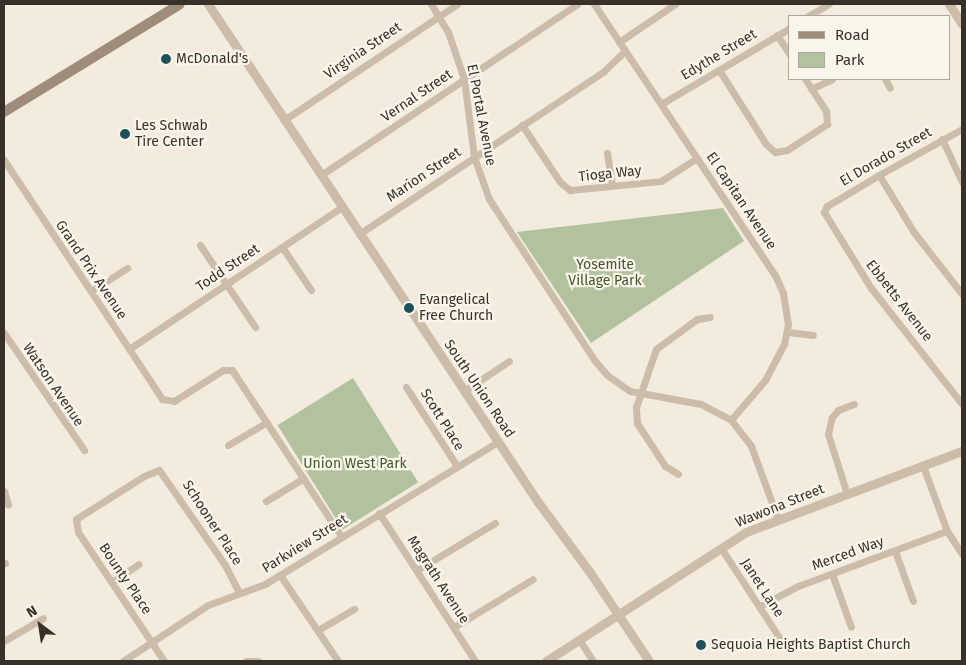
<!DOCTYPE html>
<html>
<head>
<meta charset="utf-8">
<style>
	body { margin:0 }
	#map { position:relative; width:966px; height:665px; overflow:hidden; background:#f3ebde; font-family:"Fira Sans",sans-serif }
	div>[style] { position:absolute }
	[style*='--x'] { left:calc(var(--x)*1px); top:calc(var(--y)*1px); width:calc(var(--w)*1px); rotate:calc(var(--a)*1deg) }
	.green>* { inset:0; background:#b2c29e; transform-origin:0 0 }
	.minor>* { height:7px; margin:-3.5px; padding:0 3.5px; transform-origin:3.5px; border-radius:3.5px; background:#cbbdaa }
	.tertiary>* { height:9px; margin:-4.5px; padding:0 4.5px; transform-origin:4.5px; border-radius:4.5px; background:#cbbdaa }
	.secondary>* { height:10px; margin:-5px; padding:0 5px; transform-origin:5px; border-radius:5px; background:#9f8c7b }
	.dots>* { width:14px; height:14px; translate:-50% -50%; box-sizing:border-box; border:2px solid #faf5eb; border-radius:50% }
	span { translate:-50% -50%; white-space:nowrap; text-align:center; line-height:1.15; -webkit-text-stroke:4.5px #faf5eb; paint-order:stroke }
	.street-label { font-size:14px; color:#393029 }
	.poi-label { font-size:14px; color:#393029 }
	.left { translate:0 -50%; text-align:left }
	.park-label { font-size:14px; color:#43572d }
	.frame { position:absolute; inset:0; border:5px solid #393029; pointer-events:none }
	.legend { position:absolute; left:788px; top:15px; width:162px; height:65px; box-sizing:border-box; background:#faf5eb; border:1px solid #ada69d; margin:0; padding:6px 9px; list-style:none; font-size:15px; color:#393029 }
	.legend li { display:flex; align-items:center; gap:10px; height:25px }
	.legend b { width:25px; border:1px solid #ada69d }
	.north { position:absolute; left:15px; top:600px; width:50px; height:50px; -webkit-text-stroke:4px #faf5eb; paint-order:stroke; rotate:329deg; font-size:14px; font-weight:700; line-height:20px; text-align:center; color:#393029 }
	.north::after { content:''; display:block; margin:auto; width:18px; height:22px; background:#393029; clip-path:polygon(50% 0,100% 100%,50% 72%,0 100%) }
</style>
</head>
<body>
<div id="map">
	<div class="green">
		<div style="clip-path:polygon(723px 208px,744px 241px,591px 343px,517px 232px)"></div>
		<div style="left:353px;top:378px;width:123px;height:89px;rotate:58deg"></div>
	</div>
	<div class="minor">
		<div style="--x:431;--y:4;--w:33;--a:59"></div>
		<div style="--x:448;--y:32;--w:50;--a:71.2"></div>
		<div style="--x:464;--y:79;--w:79;--a:82.7"></div>
		<div style="--x:474;--y:157;--w:45;--a:70.3"></div>
		<div style="--x:489;--y:199;--w:194;--a:56.8"></div>
		<div style="--x:595;--y:361;--w:18;--a:49"></div>
		<div style="--x:607;--y:375;--w:28;--a:35"></div>
		<div style="--x:630;--y:391;--w:72;--a:10.4"></div>
		<div style="--x:701;--y:404;--w:34;--a:28"></div>
		<div style="--x:731;--y:420;--w:33;--a:52"></div>
		<div style="--x:751;--y:446;--w:78;--a:69.7"></div>
		<div style="--x:594;--y:4;--w:326;--a:56.3"></div>
		<div style="--x:775;--y:275;--w:20;--a:66"></div>
		<div style="--x:783;--y:293;--w:31;--a:81"></div>
		<div style="--x:788;--y:324;--w:20;--a:101"></div>
		<div style="--x:784;--y:344;--w:41;--a:117.8"></div>
		<div style="--x:765;--y:380;--w:52;--a:130.4"></div>
		<div style="--x:808;--y:16;--w:24;--a:-30"></div>
		<div style="--x:777;--y:35;--w:24;--a:57"></div>
		<div style="--x:619;--y:42;--w:68;--a:-34.2"></div>
		<div style="--x:719;--y:70;--w:88;--a:57.6"></div>
		<div style="--x:766;--y:144;--w:12;--a:42"></div>
		<div style="--x:775;--y:152;--w:12;--a:-9"></div>
		<div style="--x:787;--y:150;--w:48;--a:-33"></div>
		<div style="--x:827;--y:124;--w:13;--a:-94"></div>
		<div style="--x:826;--y:111;--w:38;--a:-123"></div>
		<div style="--x:885;--y:79;--w:10;--a:61"></div>
		<div style="--x:811;--y:89;--w:23;--a:-25"></div>
		<div style="--x:661;--y:104;--w:150;--a:-30.5"></div>
		<div style="--x:284;--y:120;--w:208;--a:-33.8"></div>
		<div style="--x:522;--y:125;--w:69;--a:56.3"></div>
		<div style="--x:560;--y:182;--w:13;--a:39"></div>
		<div style="--x:570;--y:190;--w:91;--a:-5.6"></div>
		<div style="--x:661;--y:181;--w:43;--a:-32.6"></div>
		<div style="--x:962;--y:129;--w:95;--a:151"></div>
		<div style="--x:879;--y:175;--w:61;--a:149.2"></div>
		<div style="--x:827;--y:206;--w:7;--a:117"></div>
		<div style="--x:824;--y:212;--w:89;--a:58.3"></div>
		<div style="--x:871;--y:288;--w:147;--a:51.9"></div>
		<div style="--x:942;--y:139;--w:47;--a:65.1"></div>
		<div style="--x:607;--y:153;--w:33;--a:81"></div>
		<div style="--x:4;--y:160;--w:287;--a:56.5"></div>
		<div style="--x:162;--y:399;--w:12;--a:9"></div>
		<div style="--x:174;--y:401;--w:58;--a:-32.3"></div>
		<div style="--x:223;--y:370;--w:9;--a:0"></div>
		<div style="--x:232;--y:370;--w:199;--a:56.7"></div>
		<div style="--x:321;--y:175;--w:308;--a:-33.7"></div>
		<div style="--x:879;--y:175;--w:66;--a:58.7"></div>
		<div style="--x:913;--y:231;--w:80;--a:52.1"></div>
		<div style="--x:359;--y:234;--w:294;--a:-33.6"></div>
		<div style="--x:604;--y:71;--w:29;--a:-44"></div>
		<div style="--x:200;--y:245;--w:99;--a:56.1"></div>
		<div style="--x:282;--y:247;--w:52;--a:56"></div>
		<div style="--x:91;--y:291;--w:43;--a:-32.6"></div>
		<div style="--x:788;--y:332;--w:25;--a:7"></div>
		<div style="--x:4;--y:333;--w:142;--a:55.6"></div>
		<div style="--x:129;--y:349;--w:256;--a:-33.7"></div>
		<div style="--x:406;--y:387;--w:94;--a:57.2"></div>
		<div style="--x:464;--y:391;--w:54;--a:-33.7"></div>
		<div style="--x:228;--y:445;--w:45;--a:-30.5"></div>
		<div style="--x:923;--y:466;--w:69;--a:69.7"></div>
		<div style="--x:947;--y:531;--w:27;--a:57"></div>
		<div style="--x:678;--y:474;--w:15;--a:-148"></div>
		<div style="--x:665;--y:466;--w:51;--a:-123.1"></div>
		<div style="--x:637;--y:423;--w:16;--a:-94"></div>
		<div style="--x:636;--y:407;--w:61;--a:-71"></div>
		<div style="--x:656;--y:349;--w:51;--a:-36.2"></div>
		<div style="--x:697;--y:319;--w:13;--a:-9"></div>
		<div style="--x:4;--y:491;--w:14;--a:73"></div>
		<div style="--x:847;--y:494;--w:63;--a:-107.6"></div>
		<div style="--x:828;--y:434;--w:17;--a:-77"></div>
		<div style="--x:832;--y:417;--w:9;--a:-49"></div>
		<div style="--x:838;--y:410;--w:17;--a:-21"></div>
		<div style="--x:266;--y:501;--w:44;--a:-31.2"></div>
		<div style="--x:379;--y:513;--w:176;--a:57"></div>
		<div style="--x:721;--y:548;--w:112;--a:57"></div>
		<div style="--x:895;--y:551;--w:53;--a:70.2"></div>
		<div style="--x:4;--y:563;--w:1;--a:0"></div>
		<div style="--x:417;--y:570;--w:91;--a:-31.1"></div>
		<div style="--x:832;--y:574;--w:56;--a:70.3"></div>
		<div style="--x:280;--y:575;--w:104;--a:56"></div>
		<div style="--x:112;--y:582;--w:32;--a:-34"></div>
		<div style="--x:760;--y:606;--w:43;--a:-27.8"></div>
		<div style="--x:798;--y:586;--w:159;--a:-20.3"></div>
		<div style="--x:454;--y:627;--w:92;--a:-31.3"></div>
		<div style="--x:318;--y:630;--w:42;--a:-30.3"></div>
		<div style="--x:4;--y:641;--w:45;--a:-30.5"></div>
		<div style="--x:580;--y:641;--w:24;--a:57"></div>
		<div style="--x:123;--y:661;--w:102;--a:-33.4"></div>
		<div style="--x:208;--y:605;--w:61;--a:-20.2"></div>
		<div style="--x:265;--y:584;--w:273;--a:-31.4"></div>
		<div style="--x:164;--y:661;--w:155;--a:-123.7"></div>
		<div style="--x:78;--y:532;--w:13;--a:-99"></div>
		<div style="--x:76;--y:519;--w:80;--a:-32.3"></div>
		<div style="--x:144;--y:476;--w:16;--a:-22"></div>
		<div style="--x:159;--y:470;--w:116;--a:55.2"></div>
		<div style="--x:225;--y:565;--w:31;--a:63"></div>
		<div style="--x:246;--y:661;--w:12;--a:0"></div>
	</div>
	<div class="tertiary">
		<div style="--x:208;--y:4;--w:597;--a:56.47"></div>
		<div style="--x:538;--y:502;--w:89;--a:53.6"></div>
		<div style="--x:591;--y:574;--w:105;--a:56.3"></div>
		<div style="--x:949;--y:4;--w:24;--a:57"></div>
		<div style="--x:546;--y:661;--w:238;--a:-32.8"></div>
		<div style="--x:746;--y:532;--w:231;--a:-20.6"></div>
	</div>
	<div class="secondary">
		<div style="--x:4;--y:112;--w:206;--a:-31.5"></div>
	</div>
	<div class="dots">
		<div style="left:166px;top:59px;background:#1e505b"></div>
		<div style="left:125px;top:134px;background:#1e505b"></div>
		<div style="left:409px;top:308px;background:#1e505b"></div>
		<div style="left:701px;top:645px;background:#1e505b"></div>
	</div>
	<div class="street-label">
		<span style="left:363px;top:51px;rotate:-34deg">Virginia Street</span>
		<span style="left:719px;top:55px;rotate:-31deg">Edythe Street</span>
		<span style="left:417px;top:96px;rotate:-34deg">Vernal Street</span>
		<span style="left:481px;top:115px;rotate:79deg">El Portal Avenue</span>
		<span style="left:886px;top:157px;rotate:-30deg">El Dorado Street</span>
		<span style="left:610px;top:174px;rotate:-6deg">Tioga Way</span>
		<span style="left:424px;top:175px;rotate:-34deg">Marion Street</span>
		<span style="left:741px;top:201px;rotate:56deg">El Capitan Avenue</span>
		<span style="left:228px;top:268px;rotate:-34deg">Todd Street</span>
		<span style="left:91px;top:270px;rotate:56deg">Grand Prix Avenue</span>
		<span style="left:899px;top:301px;rotate:52deg">Ebbetts Avenue</span>
		<span style="left:53px;top:385px;rotate:56deg">Watson Avenue</span>
		<span style="left:479px;top:389px;rotate:56deg">South Union Road</span>
		<span style="left:442px;top:420px;rotate:58deg">Scott Place</span>
		<span style="left:780px;top:506px;rotate:-22deg">Wawona Street</span>
		<span style="left:212px;top:523px;rotate:57deg">Schooner Place</span>
		<span style="left:305px;top:544px;rotate:-32deg">Parkview Street</span>
		<span style="left:848px;top:554px;rotate:-20deg">Merced Way</span>
		<span style="left:125px;top:579px;rotate:56deg">Bounty Place</span>
		<span style="left:438px;top:580px;rotate:57deg">Magrath Avenue</span>
		<span style="left:762px;top:588px;rotate:57deg">Janet Lane</span>
	</div>
	<div class="poi-label">
		<span class="left" style="left:176px;top:59px">McDonald's</span>
		<span class="left" style="left:135px;top:134px">Les Schwab<br>Tire Center</span>
		<span class="left" style="left:419px;top:308px">Evangelical<br>Free Church</span>
		<span class="left" style="left:711px;top:645px">Sequoia Heights Baptist Church</span>
	</div>
	<div class="park-label">
		<span style="left:605px;top:273px">Yosemite<br>Village Park</span>
		<span style="left:355px;top:464px">Union West Park</span>
	</div>
	<div class="frame"></div>
	<ul class="legend">
	<li><b style="height:6px;background:#9f8c7b"></b>Road</li>
	<li><b style="height:14px;background:#b2c29e"></b>Park</li>
	</ul>
	<div class="north">N</div>
</div>
</body>
</html>
